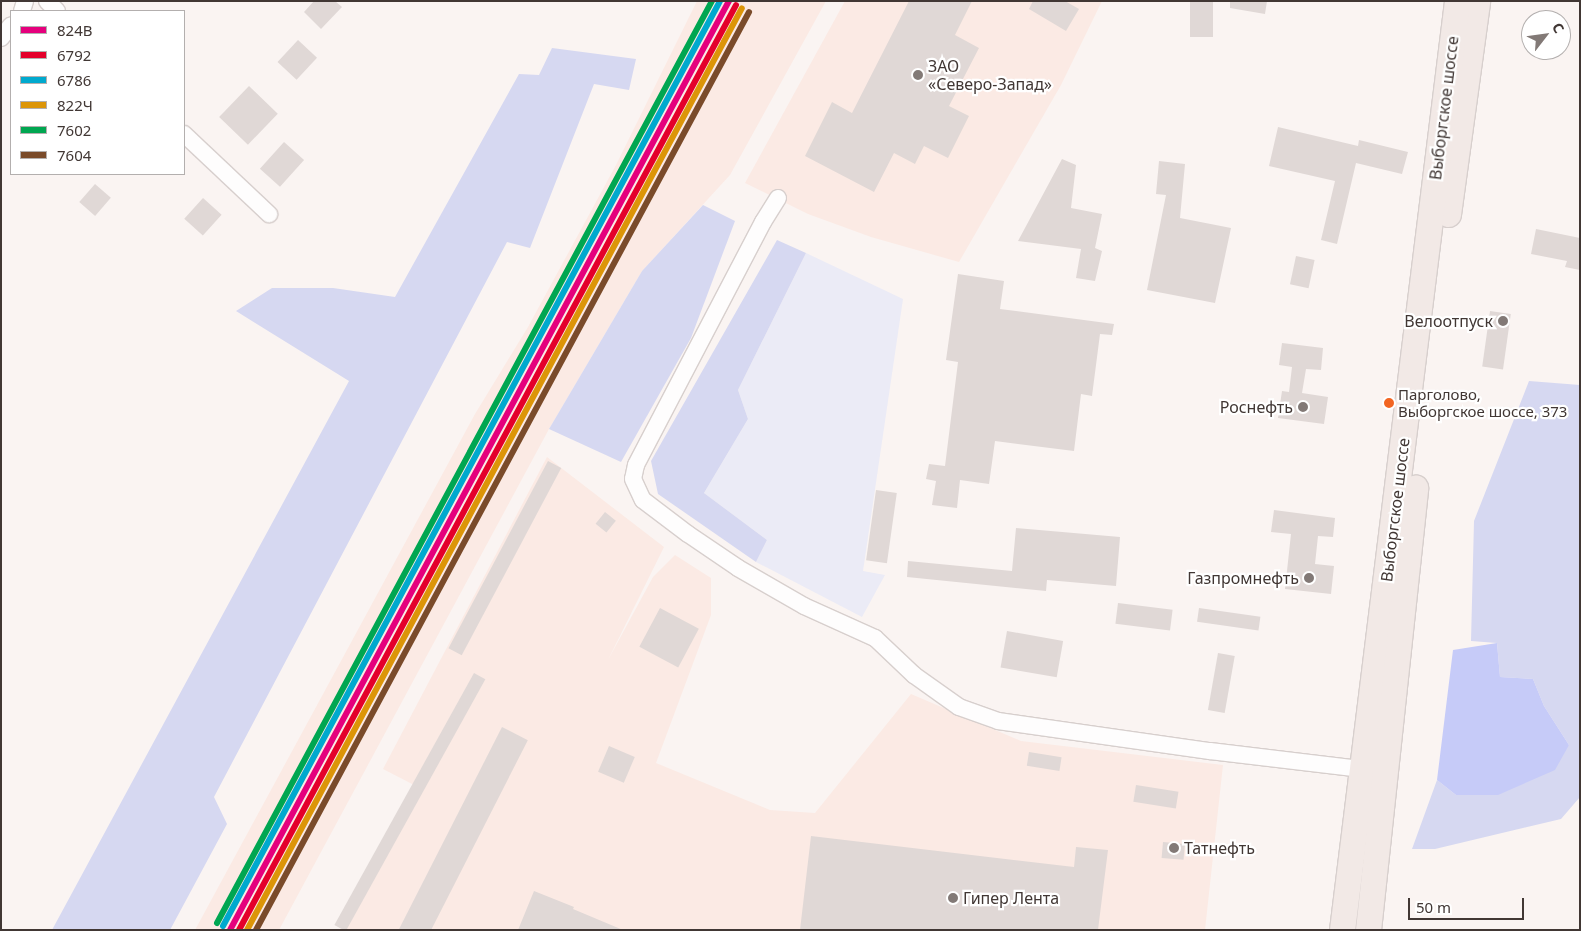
<!DOCTYPE html>
<html>
<head>
<meta charset="utf-8">
<style>
	body { margin:0 }
	#map { position:relative; width:1581px; height:931px; overflow:hidden; background:#faf4f2; font-family:"Noto Sans",sans-serif }
	div>[style] { position:absolute }
	[style*='--x'] { left:calc(var(--x)*1px); top:calc(var(--y)*1px); width:calc(var(--w)*1px); rotate:calc(var(--a)*1deg) }
	.built>* { inset:0; background:#fbeae4 }
	.green>* { inset:0; background:#ebebf6 }
	.forest>* { inset:0; background:#d6d8f1 }
	.water>* { inset:0; background:#c6cbf8 }
	.building>* { inset:0; background:#e0d8d6; transform-origin:0 0 }
	.roads { filter:drop-shadow(1px 0 #d7cfcd) drop-shadow(-1px 0 #d7cfcd) drop-shadow(0 1px #d7cfcd) drop-shadow(0 -1px #d7cfcd) }
	.minor>* { height:16px; margin:-8px; padding:0 8px; transform-origin:8px; border-radius:8px; background:#fefdfd }
	.primary>* { height:25px; margin:-12.5px; padding:0 12.5px; transform-origin:12.5px; border-radius:12.5px; background:#f2e9e6 }
	.rail-1>* { height:6px; margin:-3px; padding:0 3px; transform-origin:3px; border-radius:3px; background:#e5007d }
	.rail-2>* { height:6px; margin:-3px; padding:0 3px; transform-origin:3px; border-radius:3px; background:#e4002b }
	.rail-3>* { height:6px; margin:-3px; padding:0 3px; transform-origin:3px; border-radius:3px; background:#00a9ce }
	.rail-4>* { height:6px; margin:-3px; padding:0 3px; transform-origin:3px; border-radius:3px; background:#dc9508 }
	.rail-5>* { height:6px; margin:-3px; padding:0 3px; transform-origin:3px; border-radius:3px; background:#00a651 }
	.rail-6>* { height:6px; margin:-3px; padding:0 3px; transform-origin:3px; border-radius:3px; background:#7a4b2a }
	.dots>* { width:14px; height:14px; translate:-50% -50%; box-sizing:border-box; border:2px solid #fff; border-radius:50% }
	span { translate:-50% -50%; white-space:nowrap; text-align:center; line-height:1.15; -webkit-text-stroke:4.5px #fff; paint-order:stroke }
	.bus-label { font-size:15px; color:#413734 }
	.left { translate:0 -50%; text-align:left }
	.poi-label { font-size:16px; color:#413734 }
	.right { translate:-100% -50%; text-align:right }
	.street-label { font-size:16px; color:#413734 }
	.frame { position:absolute; inset:0; border:2px solid #413734; pointer-events:none }
	.legend { position:absolute; left:10px; top:10px; width:175px; height:165px; box-sizing:border-box; background:#fff; border:1px solid #b3afae; margin:0; padding:6px 9px; list-style:none; font-size:15px; color:#413734 }
	.legend li { display:flex; align-items:center; gap:10px; height:25px }
	.legend b { width:25px; border:1px solid #b3afae }
	.north { position:absolute; left:1521px; top:10px; width:50px; height:50px; box-sizing:border-box; background:#fff; border:1px solid #b3afae; border-radius:50%; rotate:60deg; font-size:14px; font-weight:700; line-height:20px; text-align:center; color:#413734 }
	.north::after { content:''; display:block; margin:auto; width:18px; height:22px; background:#827976; clip-path:polygon(50% 0,100% 100%,50% 72%,0 100%) }
	.scale { position:absolute; left:1408px; top:898px; width:116px; height:22px; box-sizing:border-box; border:2px solid #413734; border-top:0; padding-left:6px; font-size:15px; line-height:18px; white-space:nowrap; color:#413734; -webkit-text-stroke:4px #fff; paint-order:stroke }
</style>
</head>
<body>
<div id="map">
	<div class="built">
		<div style="clip-path:polygon(697px 1px,826px 1px,730px 175px,642px 271px,549px 429px,279px 930px,195px 930px,475px 414px,528px 327px,616px 165px)"></div>
		<div style="clip-path:polygon(845px 1px,1102px 1px,1061px 85px,959px 262px,871px 237px,808px 214px,745px 183px)"></div>
		<div style="clip-path:polygon(547px 457px,664px 547px,608px 660px,653px 577px,675px 555px,711px 578px,711px 615px,656px 763px,770px 810px,815px 813px,911px 694px,1021px 741px,1223px 765px,1205px 930px,345px 930px,416px 786px,383px 769px)"></div>
	</div>
	<div class="green">
		<div style="clip-path:polygon(806px 253px,903px 299px,863px 571px,885px 575px,862px 617px,756px 562px,767px 540px,704px 493px,748px 419px,738px 390px)"></div>
	</div>
	<div class="forest">
		<div style="clip-path:polygon(552px 48px,636px 59px,629px 90px,594px 84px,530px 248px,507px 242px,214px 797px,227px 824px,170px 930px,52px 930px,349px 381px,236px 311px,272px 288px,333px 288px,395px 297px,519px 74px,539px 75px)"></div>
		<div style="clip-path:polygon(703px 205px,735px 221px,691px 338px,621px 462px,549px 429px,642px 271px)"></div>
		<div style="clip-path:polygon(777px 240px,806px 253px,738px 390px,748px 419px,704px 493px,767px 540px,756px 562px,658px 494px,651px 461px)"></div>
		<div style="clip-path:polygon(1529px 381px,1580px 385px,1580px 797px,1561px 819px,1435px 849px,1412px 849px,1437px 780px,1456px 795px,1569px 745px,1544px 706px,1533px 679px,1500px 677px,1497px 643px,1471px 641px,1474px 521px)"></div>
	</div>
	<div class="water">
		<div style="clip-path:polygon(1497px 643px,1500px 677px,1533px 679px,1544px 706px,1569px 745px,1555px 770px,1498px 795px,1456px 795px,1437px 780px,1453px 650px)"></div>
	</div>
	<div class="building">
		<div style="clip-path:polygon(314px 1px,335px 1px,342px 7px,321px 29px,304px 12px)"></div>
		<div style="clip-path:polygon(909px 1px,972px 1px,955px 35px,979px 48px,949px 106px,969px 116px,948px 158px,924px 146px,915px 164px,894px 153px,874px 192px,805px 156px,832px 102px,852px 113px)"></div>
		<div style="clip-path:polygon(1033px 1px,1065px 1px,1079px 9px,1066px 31px,1029px 9px)"></div>
		<div style="left:1190px;top:1px;width:23px;height:36px"></div>
		<div style="clip-path:polygon(1230px 1px,1267px 1px,1265px 14px,1230px 8px)"></div>
		<div style="left:298px;top:40px;width:26px;height:30px;rotate:43deg"></div>
		<div style="left:249px;top:86px;width:40px;height:43px;rotate:44deg"></div>
		<div style="clip-path:polygon(1278px 127px,1358px 146px,1359px 140px,1408px 152px,1402px 174px,1356px 163px,1337px 244px,1321px 240px,1335px 181px,1269px 166px)"></div>
		<div style="left:284px;top:142px;width:27px;height:36px;rotate:42deg"></div>
		<div style="clip-path:polygon(1062px 159px,1076px 165px,1071px 208px,1102px 214px,1095px 248px,1102px 251px,1095px 281px,1076px 278px,1081px 249px,1018px 241px)"></div>
		<div style="clip-path:polygon(1159px 161px,1185px 164px,1180px 218px,1231px 228px,1215px 303px,1147px 290px,1166px 195px,1156px 194px)"></div>
		<div style="left:95px;top:184px;width:21px;height:24px;rotate:41deg"></div>
		<div style="left:203px;top:198px;width:25px;height:28px;rotate:42deg"></div>
		<div style="clip-path:polygon(1536px 229px,1580px 238px,1580px 270px,1565px 267px,1567px 261px,1531px 254px)"></div>
		<div style="left:1296px;top:256px;width:19px;height:29px;rotate:12deg"></div>
		<div style="clip-path:polygon(958px 274px,1004px 281px,1000px 309px,1114px 324px,1112px 335px,1100px 334px,1092px 396px,1081px 394px,1074px 451px,995px 441px,989px 484px,960px 480px,957px 508px,932px 505px,936px 481px,926px 479px,929px 464px,945px 466px,958px 362px,946px 360px)"></div>
		<div style="left:1490px;top:311px;width:21px;height:56px;rotate:8deg"></div>
		<div style="clip-path:polygon(1282px 343px,1323px 348px,1321px 370px,1306px 369px,1302px 393px,1328px 397px,1324px 424px,1278px 418px,1282px 391px,1289px 392px,1292px 367px,1279px 365px)"></div>
		<div style="left:548px;top:461px;width:15px;height:212px;rotate:28deg"></div>
		<div style="left:876px;top:490px;width:21px;height:71px;rotate:8deg"></div>
		<div style="clip-path:polygon(1274px 510px,1335px 518px,1333px 537px,1318px 536px,1315px 564px,1334px 566px,1331px 594px,1285px 589px,1291px 534px,1271px 532px)"></div>
		<div style="left:605px;top:512px;width:14px;height:15px;rotate:39deg"></div>
		<div style="clip-path:polygon(1016px 528px,1120px 537px,1116px 586px,1047px 580px,1046px 591px,907px 577px,908px 561px,1012px 571px)"></div>
		<div style="left:1118px;top:603px;width:55px;height:21px;rotate:7deg"></div>
		<div style="left:660px;top:608px;width:44px;height:44px;rotate:28deg"></div>
		<div style="left:1199px;top:608px;width:62px;height:14px;rotate:8deg"></div>
		<div style="left:1007px;top:631px;width:57px;height:37px;rotate:10deg"></div>
		<div style="left:1218px;top:653px;width:17px;height:58px;rotate:10deg"></div>
		<div style="left:474px;top:673px;width:13px;height:288px;rotate:29deg"></div>
		<div style="left:502px;top:727px;width:29px;height:229px;rotate:27deg"></div>
		<div style="left:609px;top:746px;width:28px;height:28px;rotate:23deg"></div>
		<div style="left:1029px;top:752px;width:33px;height:14px;rotate:9deg"></div>
		<div style="left:1136px;top:785px;width:43px;height:17px;rotate:9deg"></div>
		<div style="clip-path:polygon(811px 836px,1074px 867px,1076px 847px,1108px 850px,1098px 930px,800px 930px)"></div>
		<div style="left:1163px;top:842px;width:22px;height:16px;rotate:5deg"></div>
		<div style="clip-path:polygon(534px 891px,574px 907px,573px 909px,623px 930px,518px 930px)"></div>
	</div>
	<div class="roads">
		<div class="minor">
			<div style="--x:47;--y:1;--w:14;--a:45"></div>
			<div style="--x:22;--y:11;--w:10;--a:-73"></div>
			<div style="--x:1;--y:38;--w:16;--a:-52"></div>
			<div style="--x:184;--y:134;--w:117;--a:43.3"></div>
			<div style="--x:778;--y:198;--w:28;--a:122"></div>
			<div style="--x:763;--y:222;--w:274;--a:117.6"></div>
			<div style="--x:636;--y:465;--w:14;--a:102"></div>
			<div style="--x:633;--y:479;--w:23;--a:65"></div>
			<div style="--x:643;--y:500;--w:56;--a:37.1"></div>
			<div style="--x:688;--y:534;--w:60;--a:34.2"></div>
			<div style="--x:738;--y:568;--w:76;--a:29.9"></div>
			<div style="--x:804;--y:606;--w:78;--a:24.3"></div>
			<div style="--x:875;--y:638;--w:54;--a:43.5"></div>
			<div style="--x:914;--y:675;--w:55;--a:35.4"></div>
			<div style="--x:959;--y:707;--w:41;--a:19.7"></div>
			<div style="--x:998;--y:721;--w:214;--a:8.1"></div>
			<div style="--x:1210;--y:751;--w:153;--a:6.8"></div>
		</div>
		<div class="primary">
			<div style="--x:1448;--y:214;--w:215;--a:-82.2"></div>
			<div style="--x:1342;--y:930;--w:936;--a:-82.94"></div>
			<div style="--x:1368;--y:930;--w:445;--a:-83.9"></div>
		</div>
	</div>
	<div class="rail-1">
		<div style="--x:230;--y:930;--w:1055;--a:-61.76"></div>
	</div>
	<div class="rail-2">
		<div style="--x:239;--y:930;--w:1050;--a:-61.75"></div>
	</div>
	<div class="rail-3">
		<div style="--x:223;--y:926;--w:1050;--a:-61.75"></div>
	</div>
	<div class="rail-4">
		<div style="--x:247;--y:930;--w:1046;--a:-61.77"></div>
	</div>
	<div class="rail-5">
		<div style="--x:217;--y:923;--w:1046;--a:-61.77"></div>
	</div>
	<div class="rail-6">
		<div style="--x:256;--y:930;--w:1042;--a:-61.76"></div>
	</div>
	<div class="dots">
		<div style="left:918px;top:75px;background:#827976"></div>
		<div style="left:1503px;top:321px;background:#827976"></div>
		<div style="left:1389px;top:403px;background:#f26522"></div>
		<div style="left:1303px;top:407px;background:#827976"></div>
		<div style="left:1309px;top:578px;background:#827976"></div>
		<div style="left:1174px;top:848px;background:#827976"></div>
		<div style="left:953px;top:898px;background:#827976"></div>
	</div>
	<div class="bus-label">
		<span class="left" style="left:1398px;top:403px">Парголово,<br>Выборгское шоссе, 373</span>
	</div>
	<div class="poi-label">
		<span class="left" style="left:928px;top:75px">ЗАО<br>«Северо-Запад»</span>
		<span class="right" style="left:1493px;top:321px">Велоотпуск</span>
		<span class="right" style="left:1293px;top:407px">Роснефть</span>
		<span class="right" style="left:1299px;top:578px">Газпромнефть</span>
		<span class="left" style="left:1184px;top:848px">Татнефть</span>
		<span class="left" style="left:963px;top:898px">Гипер Лента</span>
	</div>
	<div class="street-label">
		<span style="left:1444px;top:108px;rotate:-83deg">Выборгское шоссе</span>
		<span style="left:1395px;top:510px;rotate:-83deg">Выборгское шоссе</span>
	</div>
	<div class="frame"></div>
	<ul class="legend">
	<li><b style="height:6px;background:#e5007d"></b>824В</li>
	<li><b style="height:6px;background:#e4002b"></b>6792</li>
	<li><b style="height:6px;background:#00a9ce"></b>6786</li>
	<li><b style="height:6px;background:#dc9508"></b>822Ч</li>
	<li><b style="height:6px;background:#00a651"></b>7602</li>
	<li><b style="height:6px;background:#7a4b2a"></b>7604</li>
	</ul>
	<div class="north">С</div>
	<div class="scale">50 m</div>
</div>
</body>
</html>
